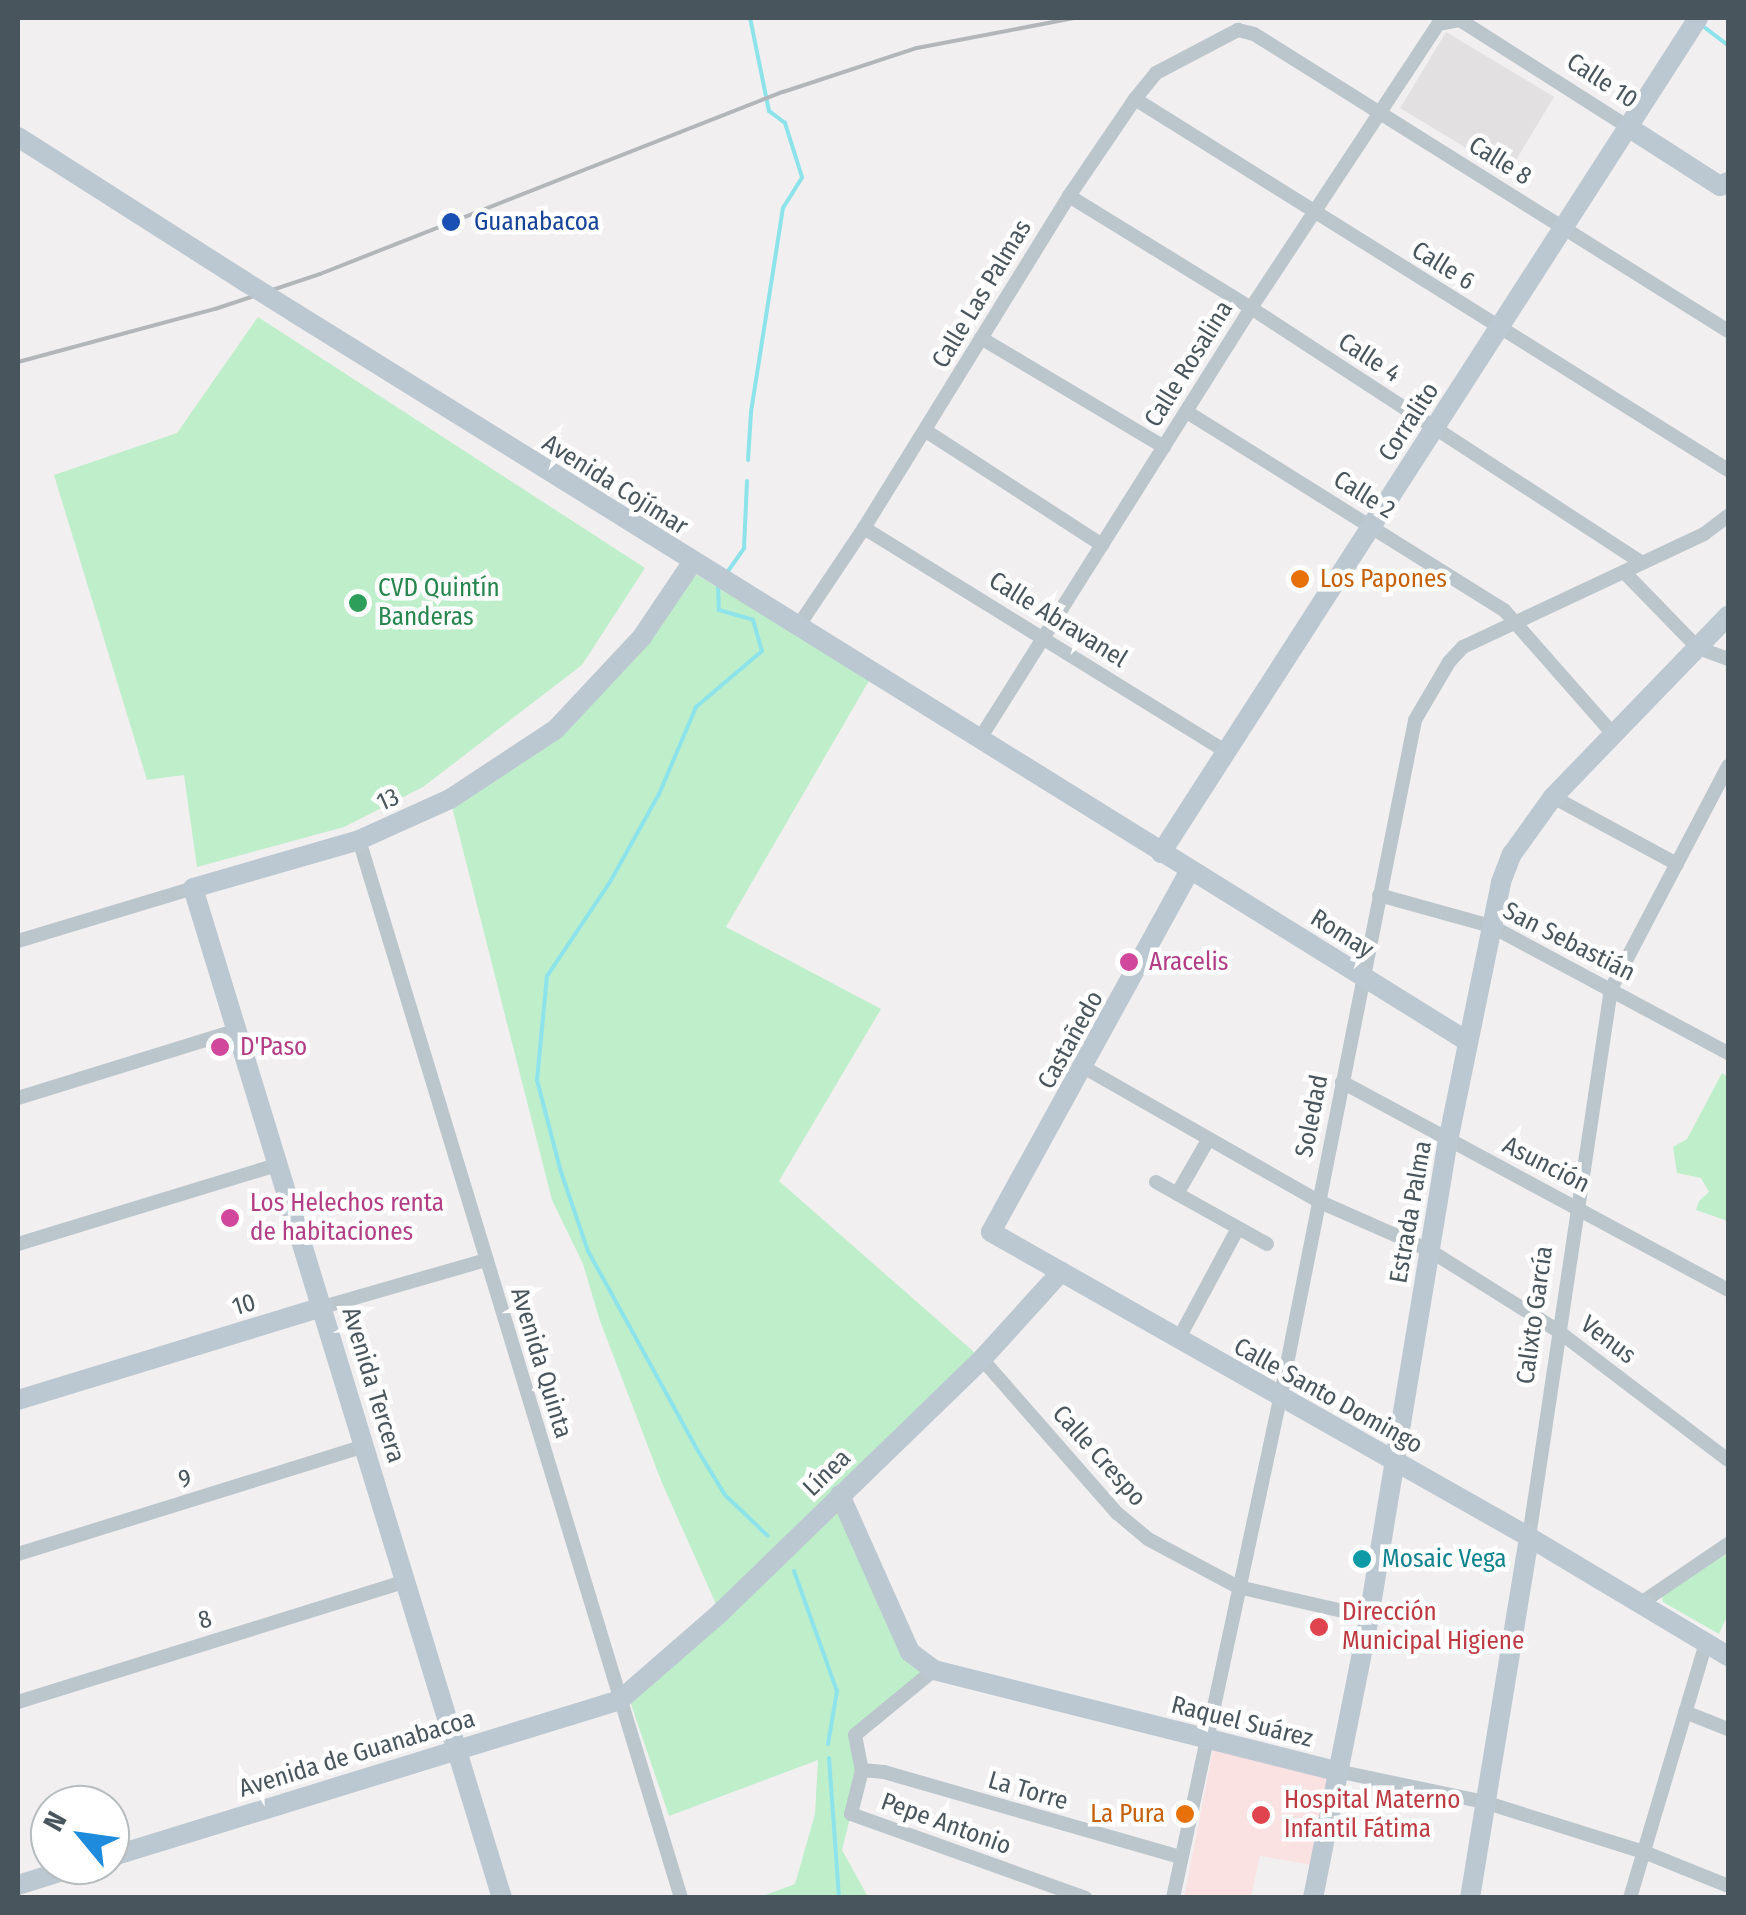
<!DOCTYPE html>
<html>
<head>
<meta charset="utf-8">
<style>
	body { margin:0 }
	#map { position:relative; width:1746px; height:1915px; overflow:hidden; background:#f2eff0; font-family:"Fira Sans Condensed",sans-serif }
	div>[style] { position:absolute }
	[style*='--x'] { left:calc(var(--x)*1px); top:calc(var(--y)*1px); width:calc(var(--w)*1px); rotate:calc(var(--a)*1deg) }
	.education>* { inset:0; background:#e3e0e1; transform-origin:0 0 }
	.medical>* { inset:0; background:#fae1e2 }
	.green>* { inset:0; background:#bfeecb }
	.stream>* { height:4px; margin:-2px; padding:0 2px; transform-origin:2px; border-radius:2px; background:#8de3ea }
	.street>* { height:14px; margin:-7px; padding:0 7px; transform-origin:7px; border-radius:7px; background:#bbc6cc }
	.secondary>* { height:20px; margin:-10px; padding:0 10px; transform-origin:10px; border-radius:10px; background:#bcc8d1 }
	.rail>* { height:4px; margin:-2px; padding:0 2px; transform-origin:2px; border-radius:2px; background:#b2b6b9 }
	.secondary-bridge>* { height:20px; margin:-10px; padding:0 10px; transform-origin:10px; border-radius:10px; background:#bcc8d1 }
	.dots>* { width:28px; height:28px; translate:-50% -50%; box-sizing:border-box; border:5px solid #fff; border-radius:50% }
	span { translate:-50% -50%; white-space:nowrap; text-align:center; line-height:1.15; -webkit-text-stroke:9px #fff; paint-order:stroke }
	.street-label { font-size:25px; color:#48555c }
	.transit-label { font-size:25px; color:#164399 }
	.left { translate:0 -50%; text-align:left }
	.food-label { font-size:25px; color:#c56008 }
	.right { translate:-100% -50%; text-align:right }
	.leisure-label { font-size:25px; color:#27864d }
	.hotel-label { font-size:25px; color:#b23c85 }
	.culture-label { font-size:25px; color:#0d838f }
	.health-label { font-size:25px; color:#be3a42 }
	.frame { position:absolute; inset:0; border:20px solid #48555c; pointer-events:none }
	.north { position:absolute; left:30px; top:1785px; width:100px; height:100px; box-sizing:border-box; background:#fff; border:2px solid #b6bbbe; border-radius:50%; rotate:299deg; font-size:28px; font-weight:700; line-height:40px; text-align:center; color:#48555c }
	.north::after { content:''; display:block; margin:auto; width:35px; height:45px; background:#1e8bdd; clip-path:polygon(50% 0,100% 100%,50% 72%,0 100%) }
</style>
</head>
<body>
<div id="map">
	<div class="education">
		<div style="left:1446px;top:32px;width:126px;height:89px;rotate:31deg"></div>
	</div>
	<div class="medical">
		<div style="clip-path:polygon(1213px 1750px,1328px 1774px,1313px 1865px,1260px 1856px,1251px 1897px,1184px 1898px)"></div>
	</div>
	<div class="green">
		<div style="clip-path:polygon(258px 317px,645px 568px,582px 665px,423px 787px,344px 827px,197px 867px,184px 775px,147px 780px,54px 475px,177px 433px)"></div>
		<div style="clip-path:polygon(692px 572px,870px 679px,726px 927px,881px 1009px,779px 1181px,982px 1359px,840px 1495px,905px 1654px,934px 1670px,855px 1735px,862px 1770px,842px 1850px,868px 1897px,760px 1897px,795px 1884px,815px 1814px,818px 1760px,669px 1816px,630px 1701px,720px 1613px,662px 1483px,600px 1321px,583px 1264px,552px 1200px,450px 799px,556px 729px)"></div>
		<div style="clip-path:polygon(1722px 1073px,1728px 1077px,1728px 1221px,1696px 1210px,1699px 1201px,1709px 1192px,1701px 1178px,1677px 1173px,1673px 1147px,1687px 1139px)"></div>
		<div style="clip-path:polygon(1728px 1553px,1728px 1614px,1719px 1634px,1663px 1602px,1662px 1595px)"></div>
	</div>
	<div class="stream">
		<div style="--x:1700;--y:24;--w:35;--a:37"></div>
		<div style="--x:748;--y:460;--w:48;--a:-86.4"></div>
		<div style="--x:751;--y:412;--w:206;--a:-81.1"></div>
		<div style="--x:783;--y:208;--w:36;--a:-58"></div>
		<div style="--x:802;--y:177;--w:57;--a:-107.5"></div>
		<div style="--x:785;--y:123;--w:20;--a:-143"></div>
		<div style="--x:769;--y:111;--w:95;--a:-101.5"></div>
		<div style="--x:726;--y:574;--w:32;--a:-55"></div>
		<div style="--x:744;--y:548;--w:67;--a:-87.4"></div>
		<div style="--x:718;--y:585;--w:25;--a:88"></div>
		<div style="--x:719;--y:610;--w:35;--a:16"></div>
		<div style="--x:753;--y:620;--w:32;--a:74"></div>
		<div style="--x:762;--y:651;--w:87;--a:139.7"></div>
		<div style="--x:696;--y:707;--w:95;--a:113"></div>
		<div style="--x:659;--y:794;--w:101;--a:119.1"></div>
		<div style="--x:610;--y:882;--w:113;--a:123.8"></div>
		<div style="--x:547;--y:976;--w:104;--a:95.5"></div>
		<div style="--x:537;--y:1080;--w:95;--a:75.4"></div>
		<div style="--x:561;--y:1172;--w:83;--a:71.1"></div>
		<div style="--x:588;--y:1251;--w:222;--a:61.2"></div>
		<div style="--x:695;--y:1446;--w:57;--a:58.5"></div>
		<div style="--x:725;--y:1495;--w:59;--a:43.6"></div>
		<div style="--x:794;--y:1571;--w:127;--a:70.3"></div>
		<div style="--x:837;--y:1691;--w:54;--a:99.6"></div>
		<div style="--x:829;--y:1758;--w:140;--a:85.9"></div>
	</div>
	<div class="street">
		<div style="--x:1135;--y:99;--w:699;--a:32.03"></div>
		<div style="--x:1069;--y:196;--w:214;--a:31.6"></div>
		<div style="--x:1251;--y:308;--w:465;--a:33.1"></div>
		<div style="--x:981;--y:338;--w:213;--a:30.8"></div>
		<div style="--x:1187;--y:412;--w:374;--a:32"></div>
		<div style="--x:1504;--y:610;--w:167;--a:48.7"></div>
		<div style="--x:926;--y:431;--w:210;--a:32.9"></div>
		<div style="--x:864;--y:528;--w:426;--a:31.7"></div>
		<div style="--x:1624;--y:572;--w:106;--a:45.8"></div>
		<div style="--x:1698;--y:648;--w:32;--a:20"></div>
		<div style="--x:797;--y:628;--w:120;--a:-56.2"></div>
		<div style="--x:864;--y:528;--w:390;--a:-58.3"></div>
		<div style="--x:1069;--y:196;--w:117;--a:-55.8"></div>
		<div style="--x:1135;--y:99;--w:33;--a:-51"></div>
		<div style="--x:1156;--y:73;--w:93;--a:-27.7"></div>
		<div style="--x:1238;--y:30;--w:16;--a:14"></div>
		<div style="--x:1254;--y:34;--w:559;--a:32.07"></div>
		<div style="--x:979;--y:740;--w:510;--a:-57.8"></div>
		<div style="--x:1251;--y:308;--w:340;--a:-56.6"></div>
		<div style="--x:1438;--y:24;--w:22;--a:-10"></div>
		<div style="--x:1460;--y:20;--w:199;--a:32.5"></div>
		<div style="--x:1553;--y:797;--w:141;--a:28.4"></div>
		<div style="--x:359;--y:840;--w:1106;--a:73.07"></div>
		<div style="--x:1379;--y:895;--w:116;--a:15.5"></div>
		<div style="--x:1491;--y:926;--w:269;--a:28.2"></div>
		<div style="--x:18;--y:941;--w:183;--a:-16.8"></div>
		<div style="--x:1085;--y:1068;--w:268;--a:29.7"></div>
		<div style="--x:1318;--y:1201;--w:121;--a:23.8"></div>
		<div style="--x:1429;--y:1250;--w:152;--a:32.1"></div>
		<div style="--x:1558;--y:1331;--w:213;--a:37.2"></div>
		<div style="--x:1342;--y:1082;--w:438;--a:28.3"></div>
		<div style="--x:18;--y:1098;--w:230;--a:-17.2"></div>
		<div style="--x:1156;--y:1182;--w:127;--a:29.2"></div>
		<div style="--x:1177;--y:1194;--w:62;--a:-60.1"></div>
		<div style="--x:18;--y:1244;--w:273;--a:-17"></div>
		<div style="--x:323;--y:1307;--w:170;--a:-16.1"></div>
		<div style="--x:1178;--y:1340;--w:127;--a:-61.8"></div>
		<div style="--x:982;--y:1359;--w:205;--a:48.8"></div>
		<div style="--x:1117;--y:1513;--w:40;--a:40"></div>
		<div style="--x:1148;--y:1539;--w:102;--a:28.1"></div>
		<div style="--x:1238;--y:1587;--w:134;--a:12.9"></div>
		<div style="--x:1529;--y:1537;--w:554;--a:-81.49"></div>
		<div style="--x:1611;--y:989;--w:252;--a:-62.3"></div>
		<div style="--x:18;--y:1554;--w:363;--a:-17.3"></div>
		<div style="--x:1641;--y:1603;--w:105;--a:-34.1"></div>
		<div style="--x:934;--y:1670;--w:102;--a:140.6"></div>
		<div style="--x:855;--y:1735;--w:36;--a:79"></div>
		<div style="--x:862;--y:1770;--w:45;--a:104"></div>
		<div style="--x:851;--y:1814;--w:249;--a:19.7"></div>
		<div style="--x:18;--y:1702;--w:407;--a:-17.3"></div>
		<div style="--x:1685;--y:1712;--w:46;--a:21.6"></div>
		<div style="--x:862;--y:1770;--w:22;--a:5"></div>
		<div style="--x:884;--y:1772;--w:309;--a:16"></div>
		<div style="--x:1337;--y:1771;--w:150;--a:11.9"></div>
		<div style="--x:1484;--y:1802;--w:168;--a:17.4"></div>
		<div style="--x:1644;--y:1852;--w:91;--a:22"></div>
		<div style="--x:1173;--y:1898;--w:510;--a:-77.9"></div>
		<div style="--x:1280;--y:1399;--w:692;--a:-78.75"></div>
		<div style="--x:1415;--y:720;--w:67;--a:-59.6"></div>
		<div style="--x:1449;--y:662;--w:21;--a:-47"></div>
		<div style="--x:1463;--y:647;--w:266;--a:-25.1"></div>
		<div style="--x:1704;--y:534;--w:30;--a:-37"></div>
		<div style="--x:1630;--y:1898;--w:266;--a:-73.4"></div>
	</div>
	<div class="secondary">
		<div style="--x:1628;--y:127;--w:109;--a:32.7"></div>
		<div style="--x:1720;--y:186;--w:9;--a:-27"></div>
		<div style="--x:18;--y:137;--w:268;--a:32.5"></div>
		<div style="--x:295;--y:313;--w:1380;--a:31.85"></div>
		<div style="--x:1161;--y:853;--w:993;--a:-57.25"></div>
		<div style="--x:1190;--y:870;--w:413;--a:118.8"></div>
		<div style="--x:991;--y:1232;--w:618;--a:29.55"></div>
		<div style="--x:1529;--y:1537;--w:232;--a:30.9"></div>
		<div style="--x:18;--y:1400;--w:319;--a:-17"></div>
		<div style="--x:840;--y:1495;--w:172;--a:66"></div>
		<div style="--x:910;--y:1652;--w:30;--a:37"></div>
		<div style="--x:934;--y:1670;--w:415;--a:14.1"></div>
		<div style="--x:110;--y:1857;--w:534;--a:-17.11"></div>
		<div style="--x:620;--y:1700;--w:133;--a:-41"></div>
		<div style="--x:720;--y:1613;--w:365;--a:-44.1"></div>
		<div style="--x:982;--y:1359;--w:118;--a:-47.8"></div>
		<div style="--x:18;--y:1885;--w:67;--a:-17.4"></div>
		<div style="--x:502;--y:1898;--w:1056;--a:-107.01"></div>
		<div style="--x:193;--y:888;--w:173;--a:-16.1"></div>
		<div style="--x:359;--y:840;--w:100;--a:-24.3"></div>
		<div style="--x:450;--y:799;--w:127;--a:-33.4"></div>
		<div style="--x:556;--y:729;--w:126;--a:-46.9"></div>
		<div style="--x:642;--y:637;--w:89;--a:-56"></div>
		<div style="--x:1313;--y:1898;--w:287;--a:-78.7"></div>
		<div style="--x:1369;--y:1617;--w:483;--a:-80.6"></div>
		<div style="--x:1448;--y:1141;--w:264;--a:-78.4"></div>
		<div style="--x:1501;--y:882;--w:30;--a:-69"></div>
		<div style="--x:1512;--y:854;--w:70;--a:-54.3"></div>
		<div style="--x:1553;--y:797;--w:252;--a:-46"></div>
		<div style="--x:1470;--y:1898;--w:366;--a:-80.7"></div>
	</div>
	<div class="rail">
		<div style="--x:18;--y:362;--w:204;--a:-15.1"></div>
		<div style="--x:215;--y:309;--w:111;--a:-18.4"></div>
		<div style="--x:320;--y:274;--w:497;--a:-21.5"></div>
		<div style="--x:783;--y:92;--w:141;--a:-18.2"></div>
		<div style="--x:917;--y:48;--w:161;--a:-10.8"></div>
	</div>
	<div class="secondary-bridge">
		<div style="--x:244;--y:281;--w:60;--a:32.1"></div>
	</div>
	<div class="dots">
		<div style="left:451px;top:222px;background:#1a4fb4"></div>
		<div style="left:1300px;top:579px;background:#e8710a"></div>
		<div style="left:358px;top:603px;background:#2e9e5b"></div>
		<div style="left:1129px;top:962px;background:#d1479c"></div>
		<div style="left:220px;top:1047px;background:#d1479c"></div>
		<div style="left:230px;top:1218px;background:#d1479c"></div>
		<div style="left:1362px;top:1559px;background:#0f9aa8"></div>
		<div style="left:1319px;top:1627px;background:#e0444e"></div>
		<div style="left:1185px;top:1814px;background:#e8710a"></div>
		<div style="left:1261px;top:1815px;background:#e0444e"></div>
	</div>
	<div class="street-label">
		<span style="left:1602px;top:81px;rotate:33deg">Calle 10</span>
		<span style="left:1500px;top:161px;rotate:32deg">Calle 8</span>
		<span style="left:1443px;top:266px;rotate:32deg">Calle 6</span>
		<span style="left:982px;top:294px;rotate:-59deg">Calle Las Palmas</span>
		<span style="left:1369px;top:358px;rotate:33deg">Calle 4</span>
		<span style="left:1189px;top:364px;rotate:-58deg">Calle Rosalina</span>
		<span style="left:1409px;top:422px;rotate:-57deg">Corralito</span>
		<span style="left:615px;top:485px;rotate:32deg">Avenida Cojímar</span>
		<span style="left:1364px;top:495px;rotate:32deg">Calle 2</span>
		<span style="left:1058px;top:620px;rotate:32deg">Calle Abravanel</span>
		<span style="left:388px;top:800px;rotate:-24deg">13</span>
		<span style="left:1342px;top:934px;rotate:32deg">Romay</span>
		<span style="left:1569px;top:942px;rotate:27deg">San Sebastián</span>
		<span style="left:1071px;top:1040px;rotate:-61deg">Castañedo</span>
		<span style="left:1312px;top:1116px;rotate:-79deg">Soledad</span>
		<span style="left:1546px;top:1165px;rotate:27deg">Asunción</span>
		<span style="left:1411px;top:1212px;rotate:-80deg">Estrada Palma</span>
		<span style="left:244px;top:1305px;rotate:-17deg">10</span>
		<span style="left:1535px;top:1315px;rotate:-82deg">Calixto García</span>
		<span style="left:1608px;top:1340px;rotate:37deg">Venus</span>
		<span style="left:541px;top:1363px;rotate:73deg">Avenida Quinta</span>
		<span style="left:373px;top:1385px;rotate:73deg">Avenida Tercera</span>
		<span style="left:1328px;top:1396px;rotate:29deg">Calle Santo Domingo</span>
		<span style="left:1099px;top:1456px;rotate:48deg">Calle Crespo</span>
		<span style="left:827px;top:1473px;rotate:-44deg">Línea</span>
		<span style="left:185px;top:1479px;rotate:-17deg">9</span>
		<span style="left:205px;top:1620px;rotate:-17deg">8</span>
		<span style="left:1242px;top:1722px;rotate:14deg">Raquel Suárez</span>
		<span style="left:357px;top:1754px;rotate:-17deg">Avenida de Guanabacoa</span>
		<span style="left:1028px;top:1791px;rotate:16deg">La Torre</span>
		<span style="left:946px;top:1824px;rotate:20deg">Pepe Antonio</span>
	</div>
	<div class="transit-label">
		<span class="left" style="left:474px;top:222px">Guanabacoa</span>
	</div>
	<div class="food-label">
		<span class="left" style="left:1320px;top:579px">Los Papones</span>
		<span class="right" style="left:1165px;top:1814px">La Pura</span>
	</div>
	<div class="leisure-label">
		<span class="left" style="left:378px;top:603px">CVD Quintín<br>Banderas</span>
	</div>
	<div class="hotel-label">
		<span class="left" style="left:1149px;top:962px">Aracelis</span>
		<span class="left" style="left:240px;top:1047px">D'Paso</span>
		<span class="left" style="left:250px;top:1218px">Los Helechos renta<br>de habitaciones</span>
	</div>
	<div class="culture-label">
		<span class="left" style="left:1382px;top:1559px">Mosaic Vega</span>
	</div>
	<div class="health-label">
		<span class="left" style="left:1342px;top:1627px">Dirección<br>Municipal Higiene</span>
		<span class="left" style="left:1284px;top:1815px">Hospital Materno<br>Infantil Fátima</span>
	</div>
	<div class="frame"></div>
	<div class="north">N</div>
</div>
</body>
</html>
